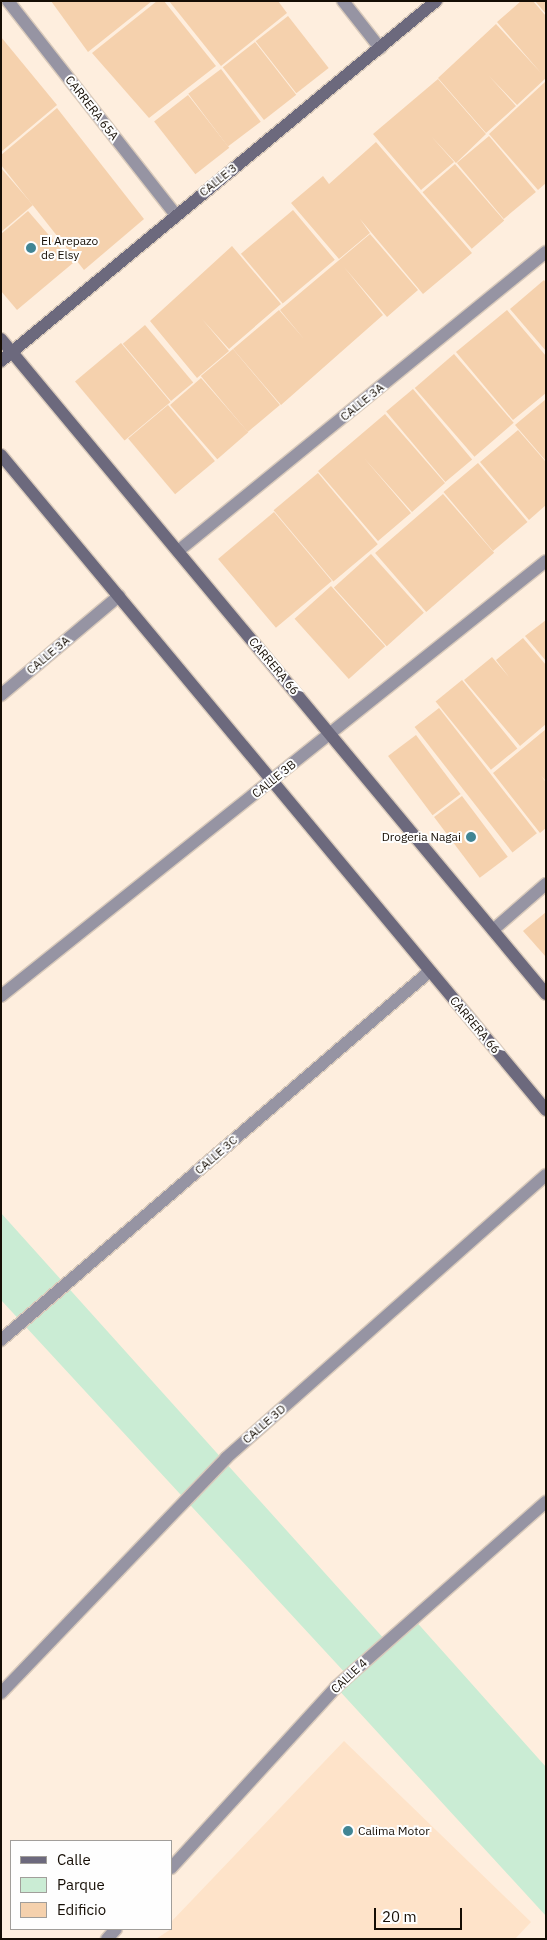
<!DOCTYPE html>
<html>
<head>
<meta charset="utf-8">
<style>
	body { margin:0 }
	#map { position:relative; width:547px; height:1940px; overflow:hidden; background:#feeede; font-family:"IBM Plex Sans",sans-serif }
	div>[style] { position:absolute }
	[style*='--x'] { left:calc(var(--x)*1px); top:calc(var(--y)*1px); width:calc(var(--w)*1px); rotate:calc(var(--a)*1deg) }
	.built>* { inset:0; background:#fee3c9 }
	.green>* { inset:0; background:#caecd4 }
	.building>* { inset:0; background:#f5d1ad; transform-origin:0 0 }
	.roads { filter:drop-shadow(1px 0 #d9cabb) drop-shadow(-1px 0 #d9cabb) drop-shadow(0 1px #d9cabb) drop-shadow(0 -1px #d9cabb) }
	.street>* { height:12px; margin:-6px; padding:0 6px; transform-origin:6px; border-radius:6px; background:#9694a3 }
	.secondary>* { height:12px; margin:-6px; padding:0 6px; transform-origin:6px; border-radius:6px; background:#6c697d }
	.dots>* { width:14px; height:14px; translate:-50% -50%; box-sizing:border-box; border:2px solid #fefefe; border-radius:50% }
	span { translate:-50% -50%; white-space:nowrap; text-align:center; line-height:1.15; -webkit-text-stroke:4px #fefefe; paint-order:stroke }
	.street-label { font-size:12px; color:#150d04 }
	.poi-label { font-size:12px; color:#150d04 }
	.left { translate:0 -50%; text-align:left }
	.right { translate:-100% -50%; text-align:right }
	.frame { position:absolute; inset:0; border:2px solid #150d04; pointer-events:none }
	.legend { position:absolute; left:10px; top:1840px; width:162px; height:90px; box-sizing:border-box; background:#fefefe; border:1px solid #a19e9a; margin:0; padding:6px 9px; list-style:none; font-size:15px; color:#150d04 }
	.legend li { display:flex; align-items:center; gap:10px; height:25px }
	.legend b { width:25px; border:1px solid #a19e9a }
	.scale { position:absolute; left:374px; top:1908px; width:88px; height:22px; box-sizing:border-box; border:2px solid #150d04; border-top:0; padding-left:6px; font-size:15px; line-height:18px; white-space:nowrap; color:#150d04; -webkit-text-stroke:4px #fefefe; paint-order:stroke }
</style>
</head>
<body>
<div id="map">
	<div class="built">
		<div style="clip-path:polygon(344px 1741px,531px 1922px,515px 1939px,156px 1939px,171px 1929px,171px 1922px)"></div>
	</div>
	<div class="green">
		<div style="clip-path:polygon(1px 1213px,386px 1641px,413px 1618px,546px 1767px,546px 1916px,336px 1687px,348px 1676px,1px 1300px)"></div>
	</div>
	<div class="building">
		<div style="clip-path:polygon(51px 1px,152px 1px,88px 52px)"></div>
		<div style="clip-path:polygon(157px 1px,164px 1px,216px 66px,149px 118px,92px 53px)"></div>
		<div style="clip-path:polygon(169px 1px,278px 1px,287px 13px,221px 66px)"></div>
		<div style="clip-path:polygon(521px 1px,533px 1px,546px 16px,546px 78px,517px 105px,489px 76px,516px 106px,486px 133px,438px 78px,496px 24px,541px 73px,497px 22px)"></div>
		<div style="clip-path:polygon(535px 1px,546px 1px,546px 14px)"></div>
		<div style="left:288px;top:16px;width:66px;height:41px;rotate:52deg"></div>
		<div style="clip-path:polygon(1px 37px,57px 105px,1px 152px)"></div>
		<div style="left:255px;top:42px;width:67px;height:41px;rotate:52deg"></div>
		<div style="left:221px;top:69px;width:66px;height:41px;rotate:53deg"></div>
		<div style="clip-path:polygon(438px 79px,486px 134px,456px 163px,431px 136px,454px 162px,421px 190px,373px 134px)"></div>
		<div style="clip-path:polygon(546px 81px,546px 183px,538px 190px,489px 134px)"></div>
		<div style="left:188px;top:95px;width:67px;height:43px;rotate:52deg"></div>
		<div style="clip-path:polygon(57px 108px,144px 219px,84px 270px,1px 165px,1px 155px)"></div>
		<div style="left:489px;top:136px;width:73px;height:42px;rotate:50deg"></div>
		<div style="clip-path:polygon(376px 142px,472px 253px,423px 294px,360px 219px,370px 233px,339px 259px,291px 203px,323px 176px,329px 184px)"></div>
		<div style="left:455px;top:164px;width:75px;height:43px;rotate:49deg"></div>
		<div style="clip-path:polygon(1px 168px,33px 205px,1px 232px)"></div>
		<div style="left:293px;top:210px;width:65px;height:68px;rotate:50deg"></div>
		<div style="clip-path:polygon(28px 211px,73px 263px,17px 310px,1px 291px,1px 234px)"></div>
		<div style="clip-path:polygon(370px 234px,418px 290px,387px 317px,344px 267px,383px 315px,281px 405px,233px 349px,279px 310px,304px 339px,280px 310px)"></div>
		<div style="clip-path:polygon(232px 246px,281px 304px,229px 349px,202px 319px,229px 351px,197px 378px,150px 321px)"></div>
		<div style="clip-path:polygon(544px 280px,546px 283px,546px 351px,510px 309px)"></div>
		<div style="clip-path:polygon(507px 310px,546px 356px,546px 393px,513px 420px,456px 352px)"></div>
		<div style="left:145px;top:325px;width:75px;height:29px;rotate:50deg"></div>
		<div style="left:121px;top:343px;width:77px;height:60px;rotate:50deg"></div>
		<div style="left:233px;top:349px;width:73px;height:42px;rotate:50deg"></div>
		<div style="left:454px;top:354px;width:91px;height:52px;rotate:49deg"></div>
		<div style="left:201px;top:378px;width:72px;height:41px;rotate:49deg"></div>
		<div style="left:413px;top:389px;width:92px;height:35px;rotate:50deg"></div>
		<div style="clip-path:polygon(546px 399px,546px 461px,515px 425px)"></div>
		<div style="left:168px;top:405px;width:73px;height:52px;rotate:50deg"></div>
		<div style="clip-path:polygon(385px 414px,445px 483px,412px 512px,364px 458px,411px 513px,378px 541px,318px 471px)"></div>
		<div style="clip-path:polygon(518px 430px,546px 462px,546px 505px,529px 520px,480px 462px)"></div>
		<div style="left:478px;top:463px;width:77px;height:45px;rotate:50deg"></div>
		<div style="left:318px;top:473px;width:93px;height:58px;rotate:50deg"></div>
		<div style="left:443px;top:494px;width:78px;height:90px;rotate:49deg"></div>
		<div style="left:274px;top:512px;width:90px;height:73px;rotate:50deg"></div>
		<div style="left:371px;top:554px;width:79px;height:50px;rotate:48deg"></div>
		<div style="left:331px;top:586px;width:81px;height:49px;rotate:48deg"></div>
		<div style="clip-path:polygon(546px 620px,546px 661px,525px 636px)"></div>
		<div style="clip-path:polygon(523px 638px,546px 665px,546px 724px,520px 746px,464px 680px,492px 657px,509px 677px,496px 660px)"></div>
		<div style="left:462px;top:680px;width:88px;height:34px;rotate:51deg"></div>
		<div style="left:439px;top:708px;width:159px;height:31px;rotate:52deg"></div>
		<div style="clip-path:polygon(546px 729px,546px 781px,541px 776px,546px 782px,546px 828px,540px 833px,493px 773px)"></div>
		<div style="left:416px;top:735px;width:74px;height:35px;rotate:53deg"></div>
		<div style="left:462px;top:796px;width:76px;height:35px;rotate:53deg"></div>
		<div style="clip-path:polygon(546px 912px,546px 957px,523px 931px)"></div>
	</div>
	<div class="roads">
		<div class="street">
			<div style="--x:8;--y:1;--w:272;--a:51.9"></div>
			<div style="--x:343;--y:1;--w:60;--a:51.8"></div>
			<div style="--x:178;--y:551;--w:474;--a:-39.1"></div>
			<div style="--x:1;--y:695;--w:154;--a:-40"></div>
			<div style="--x:493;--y:930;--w:70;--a:-41"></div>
			<div style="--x:1;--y:996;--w:697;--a:-38.6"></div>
			<div style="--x:1;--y:1340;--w:566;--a:-40.7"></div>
			<div style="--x:1;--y:1693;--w:325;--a:-46.2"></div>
			<div style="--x:226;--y:1458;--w:427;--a:-41.5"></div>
			<div style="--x:171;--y:1868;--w:245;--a:-47.6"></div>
			<div style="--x:336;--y:1687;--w:280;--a:-41.4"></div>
			<div style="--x:107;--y:1939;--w:13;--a:-48"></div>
		</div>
		<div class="secondary">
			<div style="--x:1;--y:339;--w:852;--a:50.24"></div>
			<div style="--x:1;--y:361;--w:565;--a:-39.61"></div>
			<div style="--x:1;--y:455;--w:852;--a:50.24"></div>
		</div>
	</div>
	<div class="dots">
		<div style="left:31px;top:248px;background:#418594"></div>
		<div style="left:471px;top:837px;background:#418594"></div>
		<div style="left:348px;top:1831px;background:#418594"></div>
	</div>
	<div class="street-label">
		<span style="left:92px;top:108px;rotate:52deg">CARRERA 65A</span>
		<span style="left:218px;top:180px;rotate:-39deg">CALLE 3</span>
		<span style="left:362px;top:402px;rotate:-39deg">CALLE 3A</span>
		<span style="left:48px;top:655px;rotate:-40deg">CALLE 3A</span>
		<span style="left:274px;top:666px;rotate:50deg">CARRERA 66</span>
		<span style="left:274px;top:779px;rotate:-39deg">CALLE 3B</span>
		<span style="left:475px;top:1025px;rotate:50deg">CARRERA 66</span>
		<span style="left:216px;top:1155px;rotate:-41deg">CALLE 3C</span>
		<span style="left:264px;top:1424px;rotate:-41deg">CALLE 3D</span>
		<span style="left:349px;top:1676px;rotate:-43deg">CALLE 4</span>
	</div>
	<div class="poi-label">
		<span class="left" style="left:41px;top:248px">El Arepazo<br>de Elsy</span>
		<span class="right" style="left:461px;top:837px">Drogeria Nagai</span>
		<span class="left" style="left:358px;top:1831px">Calima Motor</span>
	</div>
	<div class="frame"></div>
	<ul class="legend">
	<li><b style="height:6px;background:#6c697d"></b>Calle</li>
	<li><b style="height:14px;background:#caecd4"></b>Parque</li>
	<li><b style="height:14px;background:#f5d1ad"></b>Edificio</li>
	</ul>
	<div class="scale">20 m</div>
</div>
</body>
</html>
